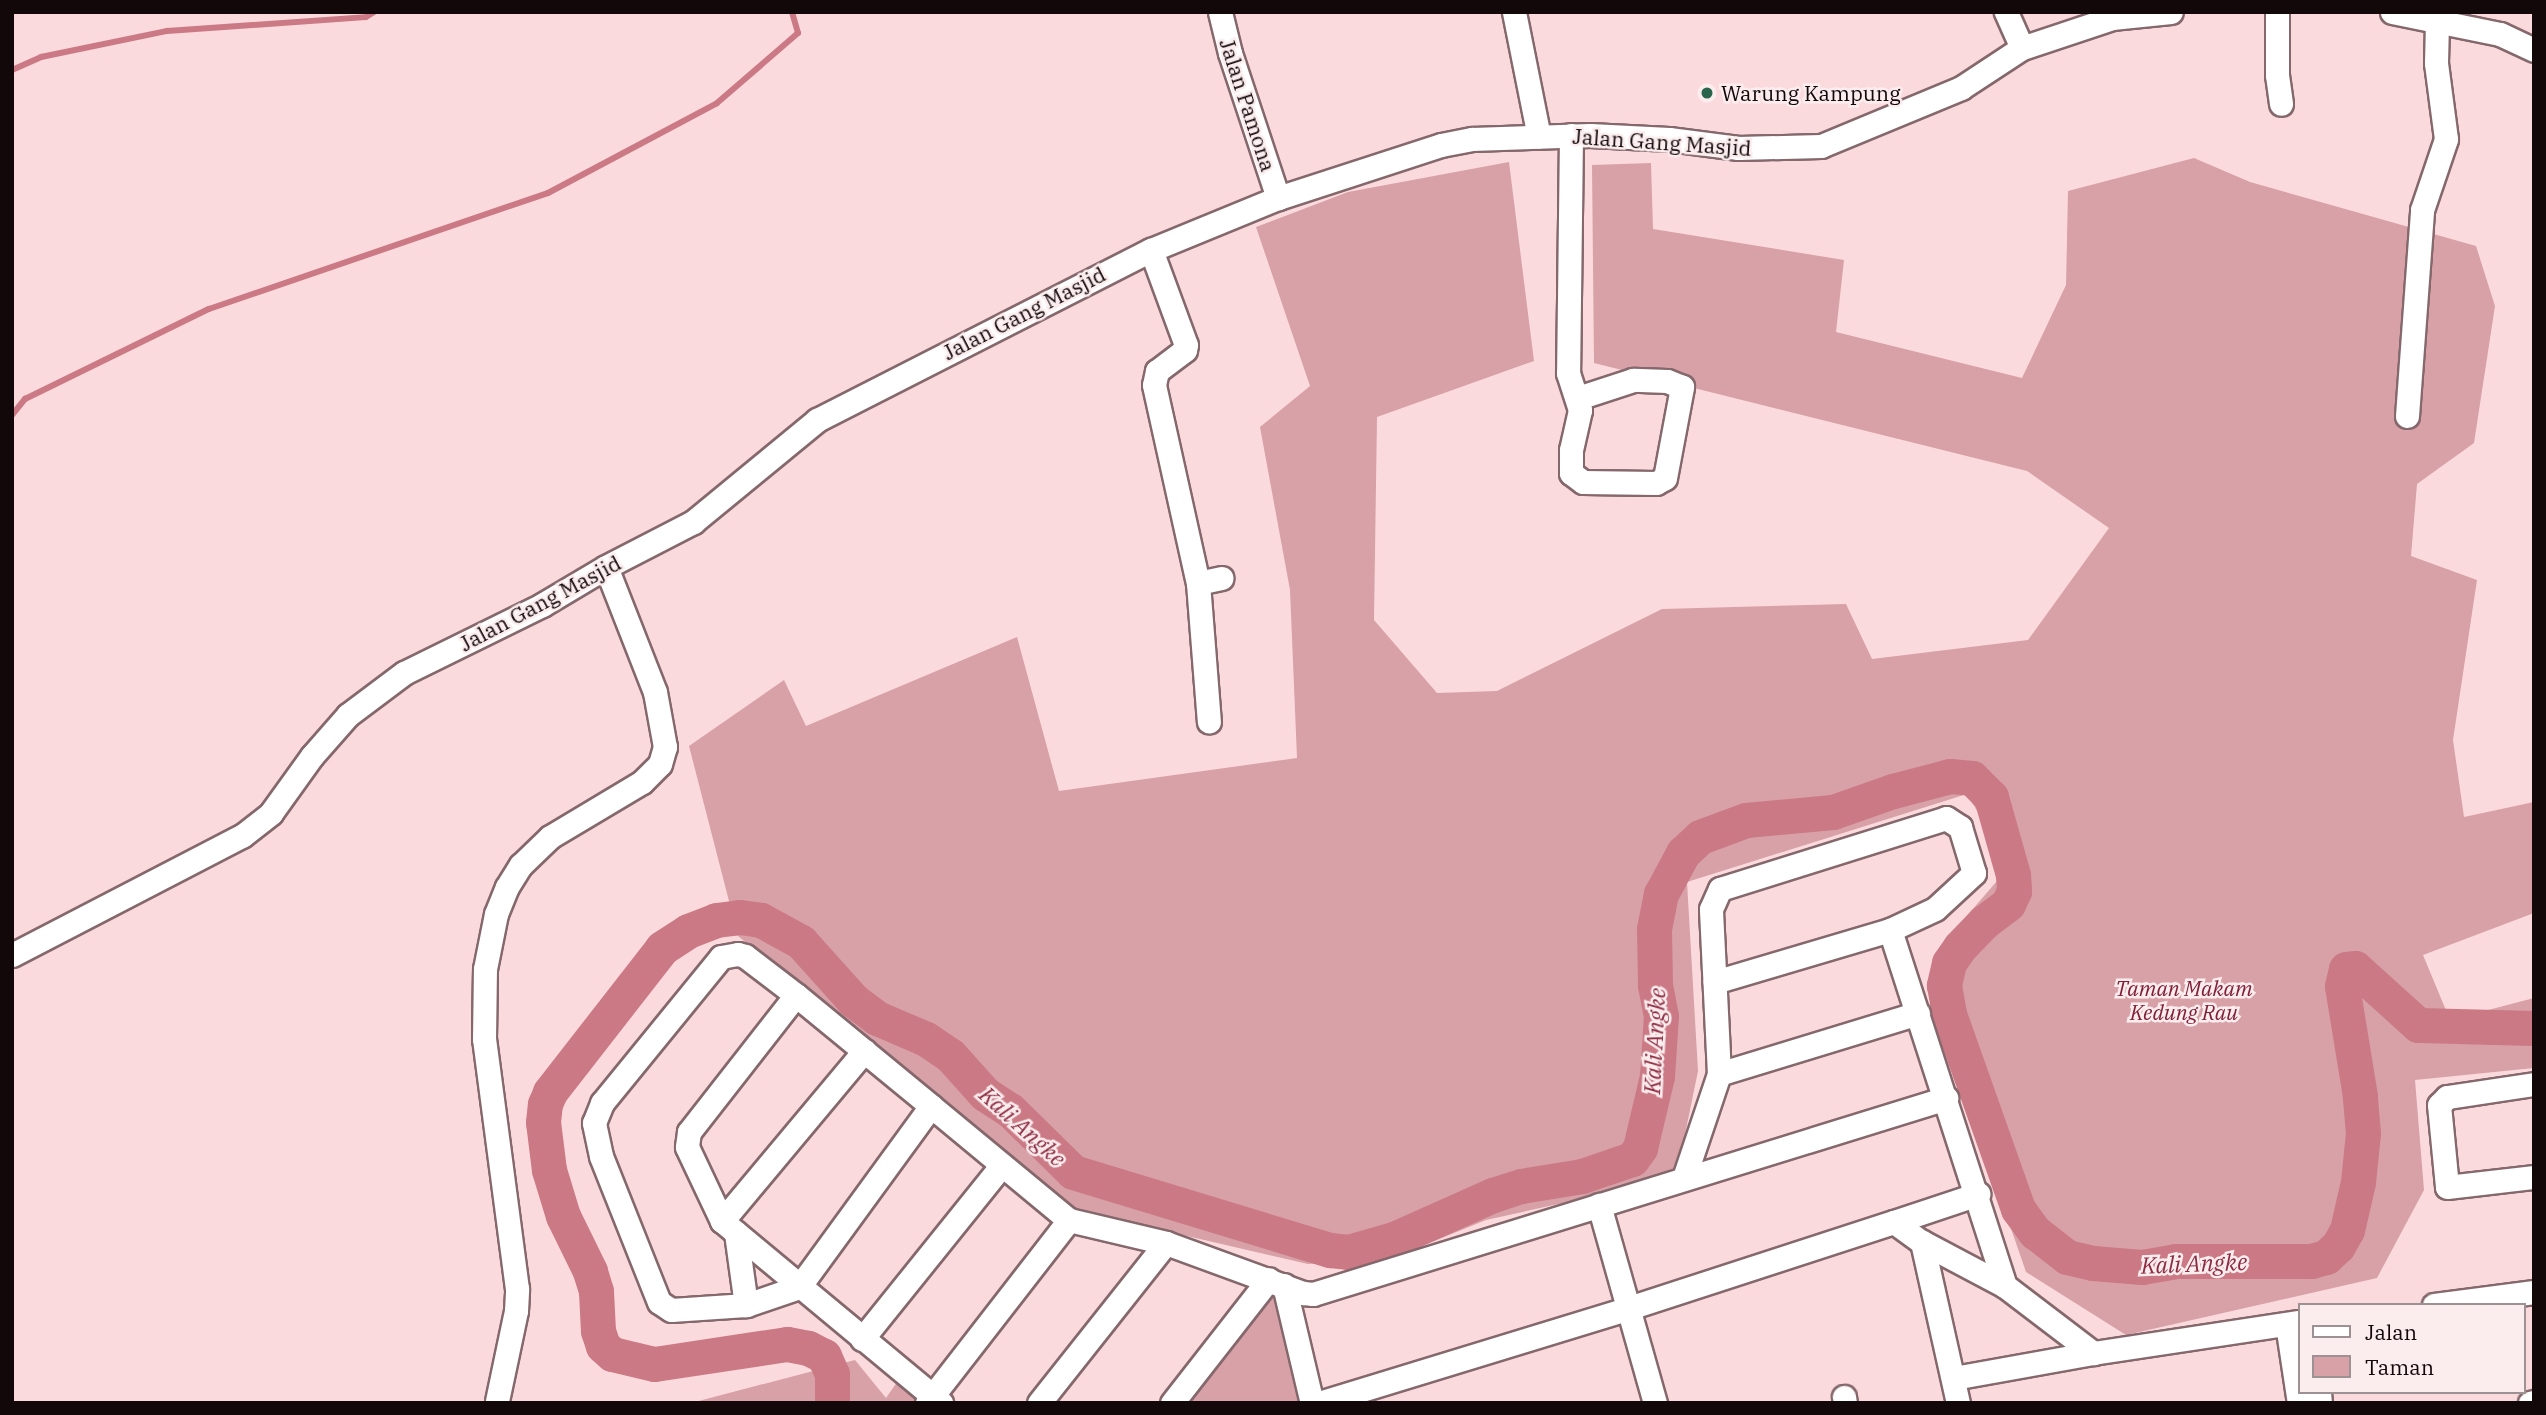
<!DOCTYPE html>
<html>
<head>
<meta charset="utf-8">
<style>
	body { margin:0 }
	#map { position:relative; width:2546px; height:1415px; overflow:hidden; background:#fbdadd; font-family:"IBM Plex Serif",serif }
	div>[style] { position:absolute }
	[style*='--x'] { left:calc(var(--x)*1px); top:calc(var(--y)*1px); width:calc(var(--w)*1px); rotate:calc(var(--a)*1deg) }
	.green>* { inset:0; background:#d7a1a7 }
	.stream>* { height:6px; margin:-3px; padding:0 3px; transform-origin:3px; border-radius:3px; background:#cb7985 }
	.river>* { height:35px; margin:-17.5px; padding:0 17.5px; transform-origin:17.5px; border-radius:17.5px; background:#cb7985 }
	.roads { filter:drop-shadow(2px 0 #85686c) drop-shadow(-2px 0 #85686c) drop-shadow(0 2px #85686c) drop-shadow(0 -2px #85686c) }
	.minor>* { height:23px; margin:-11.5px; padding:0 11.5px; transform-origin:11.5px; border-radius:11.5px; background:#fff }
	.dots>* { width:19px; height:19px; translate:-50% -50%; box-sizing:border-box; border:4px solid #fbedee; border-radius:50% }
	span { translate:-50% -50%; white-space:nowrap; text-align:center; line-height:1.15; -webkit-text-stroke:5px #fbedee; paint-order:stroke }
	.poi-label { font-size:21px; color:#12080a }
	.left { translate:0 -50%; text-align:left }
	.street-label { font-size:21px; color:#12080a }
	.park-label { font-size:21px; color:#811f38; font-style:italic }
	.water-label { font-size:23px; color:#8e2b41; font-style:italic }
	.frame { position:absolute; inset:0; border:14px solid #12080a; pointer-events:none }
	.legend { position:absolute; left:2298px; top:1303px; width:228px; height:91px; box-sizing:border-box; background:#fbedee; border:2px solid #9e9193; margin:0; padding:9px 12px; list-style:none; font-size:21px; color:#12080a }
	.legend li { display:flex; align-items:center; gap:14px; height:35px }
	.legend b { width:35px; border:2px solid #9e9193 }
</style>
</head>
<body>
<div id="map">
	<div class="green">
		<div style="clip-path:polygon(2194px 158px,2250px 182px,2476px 246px,2495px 306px,2474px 443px,2417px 484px,2411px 556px,2477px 580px,2453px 740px,2464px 817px,2534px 802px,2534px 913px,2423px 955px,2450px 1020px,2534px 998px,2534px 1068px,2415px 1080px,2424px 1190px,2377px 1278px,2126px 1335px,2026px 1272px,1939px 1020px,1939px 948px,2010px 866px,1967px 794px,1687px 882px,1698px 1071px,1676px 1178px,1486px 1220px,1397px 1256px,1308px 1264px,1071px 1209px,738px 936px,689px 746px,784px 680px,806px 726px,1017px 637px,1059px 791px,1297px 758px,1290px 590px,1260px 427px,1310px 386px,1256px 227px,1348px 192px,1509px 162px,1534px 361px,1377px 417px,1374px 620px,1437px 693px,1497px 691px,1662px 609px,1846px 604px,1872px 659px,2028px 640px,2109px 528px,2027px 471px,1594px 363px,1592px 165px,1651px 163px,1653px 229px,1844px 260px,1836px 332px,2022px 378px,2066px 285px,2068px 191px)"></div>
		<div style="clip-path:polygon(1269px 1279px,1312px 1403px,1172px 1403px)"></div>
		<div style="clip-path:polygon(855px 1360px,886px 1398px,904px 1372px,924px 1403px,691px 1403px)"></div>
	</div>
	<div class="stream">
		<div style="--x:12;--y:70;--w:32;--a:-24"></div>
		<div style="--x:41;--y:57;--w:129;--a:-11.7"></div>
		<div style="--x:167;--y:31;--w:199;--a:-4"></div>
		<div style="--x:366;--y:17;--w:9;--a:-32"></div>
		<div style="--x:12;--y:415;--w:21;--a:-51"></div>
		<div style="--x:25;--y:399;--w:205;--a:-26.1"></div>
		<div style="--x:209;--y:309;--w:358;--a:-18.9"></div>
		<div style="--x:548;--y:193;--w:191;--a:-28"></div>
		<div style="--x:717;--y:103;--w:107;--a:-40.8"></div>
		<div style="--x:798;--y:33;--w:22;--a:-106"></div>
	</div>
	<div class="river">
		<div style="--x:832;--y:1403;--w:29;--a:-90"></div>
		<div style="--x:832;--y:1374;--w:20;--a:-114"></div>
		<div style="--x:824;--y:1356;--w:18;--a:-153"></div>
		<div style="--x:808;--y:1348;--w:21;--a:-169"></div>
		<div style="--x:787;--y:1344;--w:134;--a:171.4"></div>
		<div style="--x:654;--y:1364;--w:43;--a:-166.6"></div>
		<div style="--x:612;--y:1354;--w:12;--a:-138"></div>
		<div style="--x:603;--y:1346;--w:16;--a:-108"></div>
		<div style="--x:598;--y:1331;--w:40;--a:-92.9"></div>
		<div style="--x:596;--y:1291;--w:21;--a:-107"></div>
		<div style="--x:590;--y:1271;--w:61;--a:-116.1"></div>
		<div style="--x:563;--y:1216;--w:48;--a:-106.9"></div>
		<div style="--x:549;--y:1170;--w:48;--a:-97.1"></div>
		<div style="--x:543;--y:1122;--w:18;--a:-84"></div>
		<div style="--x:545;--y:1104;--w:13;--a:-67"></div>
		<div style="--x:550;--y:1092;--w:182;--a:-52.1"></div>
		<div style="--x:662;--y:948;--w:31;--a:-33"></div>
		<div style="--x:688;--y:931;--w:30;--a:-21"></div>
		<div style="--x:716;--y:920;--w:24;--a:-7"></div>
		<div style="--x:740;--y:917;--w:21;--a:8"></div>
		<div style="--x:761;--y:920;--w:46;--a:28.8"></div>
		<div style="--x:801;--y:942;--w:78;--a:48.1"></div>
		<div style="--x:853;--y:1000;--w:30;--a:37"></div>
		<div style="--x:877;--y:1018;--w:53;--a:23.2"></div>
		<div style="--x:926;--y:1039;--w:29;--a:34"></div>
		<div style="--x:950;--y:1055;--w:52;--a:48.1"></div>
		<div style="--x:985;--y:1094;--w:30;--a:33"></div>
		<div style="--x:1010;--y:1110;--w:88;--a:44.5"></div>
		<div style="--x:1073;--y:1172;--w:269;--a:16.9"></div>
		<div style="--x:1330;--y:1250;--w:18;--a:6"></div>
		<div style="--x:1348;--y:1252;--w:48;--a:-15.8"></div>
		<div style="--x:1394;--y:1239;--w:108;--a:-24"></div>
		<div style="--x:1493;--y:1195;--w:29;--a:-18"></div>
		<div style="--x:1521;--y:1186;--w:62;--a:-9.3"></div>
		<div style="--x:1582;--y:1176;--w:53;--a:-18.8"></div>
		<div style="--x:1632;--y:1159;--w:14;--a:-54"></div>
		<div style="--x:1640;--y:1148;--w:74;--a:-76.7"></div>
		<div style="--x:1657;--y:1076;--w:60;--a:-86.2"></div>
		<div style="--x:1661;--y:1016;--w:32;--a:-101"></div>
		<div style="--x:1655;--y:985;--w:56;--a:-91"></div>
		<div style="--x:1654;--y:929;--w:36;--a:-79"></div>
		<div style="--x:1661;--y:894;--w:47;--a:-61.8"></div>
		<div style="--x:1683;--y:853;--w:23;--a:-43"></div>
		<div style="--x:1700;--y:837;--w:49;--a:-20.3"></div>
		<div style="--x:1746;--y:820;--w:87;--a:-5.3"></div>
		<div style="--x:1833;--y:812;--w:64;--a:-19.3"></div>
		<div style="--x:1893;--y:791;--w:59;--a:-14.7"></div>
		<div style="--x:1950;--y:776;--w:22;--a:5"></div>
		<div style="--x:1972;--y:778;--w:27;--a:45"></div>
		<div style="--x:1991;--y:797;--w:81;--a:74.2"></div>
		<div style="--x:2013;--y:875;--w:16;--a:86"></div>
		<div style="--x:2014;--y:891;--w:14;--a:115"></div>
		<div style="--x:2008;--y:904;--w:30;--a:143"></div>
		<div style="--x:1984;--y:922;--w:35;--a:134"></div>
		<div style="--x:1960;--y:947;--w:19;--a:125"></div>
		<div style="--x:1949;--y:963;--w:23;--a:103"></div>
		<div style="--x:1944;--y:985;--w:29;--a:80"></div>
		<div style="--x:1949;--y:1014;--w:207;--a:70.5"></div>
		<div style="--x:2018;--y:1209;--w:29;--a:54"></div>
		<div style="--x:2035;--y:1232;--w:41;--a:38"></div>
		<div style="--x:2067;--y:1257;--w:27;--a:13"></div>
		<div style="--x:2093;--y:1263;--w:49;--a:4.7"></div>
		<div style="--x:2142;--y:1267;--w:35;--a:-10"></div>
		<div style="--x:2176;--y:1261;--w:135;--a:0"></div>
		<div style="--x:2311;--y:1261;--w:16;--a:-15"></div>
		<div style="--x:2326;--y:1257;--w:16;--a:-43"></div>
		<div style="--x:2338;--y:1246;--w:18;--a:-61"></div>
		<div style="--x:2347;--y:1230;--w:49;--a:-77.1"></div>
		<div style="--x:2358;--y:1182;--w:49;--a:-84.2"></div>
		<div style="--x:2363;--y:1133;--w:37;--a:-95"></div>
		<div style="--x:2360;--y:1096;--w:111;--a:-99.3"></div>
		<div style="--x:2342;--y:986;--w:17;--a:-77"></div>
		<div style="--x:2346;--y:969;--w:9;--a:-6"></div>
		<div style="--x:2355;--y:968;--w:85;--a:42.1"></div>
		<div style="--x:2418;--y:1025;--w:116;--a:1.5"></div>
	</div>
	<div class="roads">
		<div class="minor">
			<div style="--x:1220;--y:12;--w:42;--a:76.3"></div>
			<div style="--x:1230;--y:53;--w:153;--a:71.7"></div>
			<div style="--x:1514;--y:12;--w:127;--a:78.7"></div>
			<div style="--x:2006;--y:12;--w:39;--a:66"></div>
			<div style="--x:2277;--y:12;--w:63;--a:90"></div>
			<div style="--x:2277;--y:75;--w:29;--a:82"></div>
			<div style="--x:2392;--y:12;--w:110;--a:11.5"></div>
			<div style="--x:2500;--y:34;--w:38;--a:25"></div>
			<div style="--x:1571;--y:135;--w:238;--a:90.7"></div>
			<div style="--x:1568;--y:373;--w:39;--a:72"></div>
			<div style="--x:1580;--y:410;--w:41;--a:102.7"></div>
			<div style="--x:1571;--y:450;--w:23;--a:90"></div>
			<div style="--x:1571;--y:473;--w:15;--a:37"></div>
			<div style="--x:1583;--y:482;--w:73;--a:0.8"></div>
			<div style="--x:1656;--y:483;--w:10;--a:-29"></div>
			<div style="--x:1665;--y:478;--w:93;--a:-79.4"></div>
			<div style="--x:1682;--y:387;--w:16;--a:-158"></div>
			<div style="--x:1667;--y:381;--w:34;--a:-178"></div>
			<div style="--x:1633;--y:380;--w:58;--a:161.9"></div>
			<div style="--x:1151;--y:250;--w:101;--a:69.8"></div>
			<div style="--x:1186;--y:345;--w:5;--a:101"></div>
			<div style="--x:1185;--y:350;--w:35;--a:143"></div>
			<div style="--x:1157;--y:371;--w:14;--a:102"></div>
			<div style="--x:1154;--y:385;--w:203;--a:77.5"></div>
			<div style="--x:1198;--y:583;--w:139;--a:85.5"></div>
			<div style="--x:2407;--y:416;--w:207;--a:-85.8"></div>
			<div style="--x:2422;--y:210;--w:75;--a:-71.3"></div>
			<div style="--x:2446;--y:139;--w:77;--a:-97.5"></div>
			<div style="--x:2436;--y:63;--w:42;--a:-88.6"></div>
			<div style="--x:1198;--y:583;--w:24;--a:-12"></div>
			<div style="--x:1890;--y:930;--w:374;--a:72.1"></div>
			<div style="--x:12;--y:955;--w:259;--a:-27.4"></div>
			<div style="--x:242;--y:836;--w:37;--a:-38"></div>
			<div style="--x:271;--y:813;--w:70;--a:-54.3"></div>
			<div style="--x:312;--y:756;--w:55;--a:-48.7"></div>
			<div style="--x:348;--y:715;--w:70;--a:-36.9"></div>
			<div style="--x:404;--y:673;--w:154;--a:-26.2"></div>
			<div style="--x:542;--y:605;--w:74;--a:-30.7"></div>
			<div style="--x:606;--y:567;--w:98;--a:-27.3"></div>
			<div style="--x:693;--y:522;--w:161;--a:-39.4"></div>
			<div style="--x:817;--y:420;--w:375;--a:-27"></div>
			<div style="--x:1151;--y:250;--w:137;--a:-22.3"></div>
			<div style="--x:1278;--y:198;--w:171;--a:-18"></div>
			<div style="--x:1441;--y:145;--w:32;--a:-11"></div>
			<div style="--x:1472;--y:139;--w:118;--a:-1.9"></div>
			<div style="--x:1590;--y:135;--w:79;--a:2.9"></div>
			<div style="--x:1669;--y:139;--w:70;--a:7.4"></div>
			<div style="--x:1738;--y:148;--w:83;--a:-1.4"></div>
			<div style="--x:1821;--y:146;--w:152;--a:-22.5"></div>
			<div style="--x:1961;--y:88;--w:73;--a:-33.3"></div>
			<div style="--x:2022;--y:48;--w:95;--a:-18.4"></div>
			<div style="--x:2112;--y:18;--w:59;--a:-5.8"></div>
			<div style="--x:796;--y:995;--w:174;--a:128"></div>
			<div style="--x:689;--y:1132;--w:15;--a:98"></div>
			<div style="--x:687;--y:1147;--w:82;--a:64.7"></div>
			<div style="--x:722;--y:1221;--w:285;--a:39.7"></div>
			<div style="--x:1719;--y:1074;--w:208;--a:-17"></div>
			<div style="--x:2534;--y:1084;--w:88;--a:171.5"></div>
			<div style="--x:2447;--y:1097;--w:11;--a:135"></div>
			<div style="--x:2439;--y:1105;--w:82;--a:84.4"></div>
			<div style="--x:2447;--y:1187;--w:88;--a:-6.6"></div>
			<div style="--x:931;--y:1106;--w:224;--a:126.1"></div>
			<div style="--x:799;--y:1287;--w:56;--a:161.2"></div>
			<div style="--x:746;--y:1305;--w:75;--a:176.2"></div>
			<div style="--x:671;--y:1310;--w:14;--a:-146"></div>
			<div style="--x:659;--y:1302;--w:157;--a:-111.7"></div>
			<div style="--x:601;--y:1156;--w:34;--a:-102"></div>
			<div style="--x:594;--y:1123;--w:22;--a:-68"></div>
			<div style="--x:602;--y:1103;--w:188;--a:-50.8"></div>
			<div style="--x:721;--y:957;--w:17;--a:-10"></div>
			<div style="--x:738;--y:954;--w:7;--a:16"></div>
			<div style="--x:745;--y:956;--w:64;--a:37.4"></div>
			<div style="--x:796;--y:995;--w:175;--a:39.4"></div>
			<div style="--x:931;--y:1106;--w:179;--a:39.6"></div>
			<div style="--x:1069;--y:1220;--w:100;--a:13.3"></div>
			<div style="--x:1166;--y:1243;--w:146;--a:20.1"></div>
			<div style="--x:1303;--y:1293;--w:10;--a:6"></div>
			<div style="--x:1313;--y:1294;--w:663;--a:-17.2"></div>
			<div style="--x:1684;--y:1178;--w:110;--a:-71.4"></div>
			<div style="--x:1719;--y:1074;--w:165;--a:-92.8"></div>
			<div style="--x:1711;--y:909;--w:22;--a:-66"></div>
			<div style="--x:1720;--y:889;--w:237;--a:-17.4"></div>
			<div style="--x:1946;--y:818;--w:17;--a:33"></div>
			<div style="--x:1960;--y:827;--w:48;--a:73.1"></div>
			<div style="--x:1974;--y:873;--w:53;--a:137.3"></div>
			<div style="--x:1935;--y:909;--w:50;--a:155"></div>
			<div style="--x:1890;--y:930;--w:183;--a:163.5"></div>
			<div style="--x:1599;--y:1205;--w:206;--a:74.2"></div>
			<div style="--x:722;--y:1221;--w:222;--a:-50.1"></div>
			<div style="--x:1894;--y:1222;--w:89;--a:-18.4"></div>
			<div style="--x:736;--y:1233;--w:73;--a:82.1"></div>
			<div style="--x:1922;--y:1242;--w:165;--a:77.4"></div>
			<div style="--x:1284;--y:1285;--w:121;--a:76.7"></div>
			<div style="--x:2434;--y:1305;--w:101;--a:-7.4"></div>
			<div style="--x:2287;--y:1324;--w:80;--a:81.4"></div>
			<div style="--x:862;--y:1339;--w:223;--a:-51.2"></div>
			<div style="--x:1954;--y:1378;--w:141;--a:-10.2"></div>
			<div style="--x:2319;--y:1392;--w:11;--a:85"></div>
			<div style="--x:1844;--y:1397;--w:6;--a:81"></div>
			<div style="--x:497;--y:1401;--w:92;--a:-78.1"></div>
			<div style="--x:516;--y:1311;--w:22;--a:-87"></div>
			<div style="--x:517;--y:1289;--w:252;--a:-97.5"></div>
			<div style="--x:484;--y:1039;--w:70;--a:-89.2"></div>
			<div style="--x:485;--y:969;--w:56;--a:-78.7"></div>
			<div style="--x:496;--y:914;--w:29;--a:-68"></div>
			<div style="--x:507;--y:887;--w:26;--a:-58"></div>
			<div style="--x:521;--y:865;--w:40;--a:-44"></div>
			<div style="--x:550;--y:837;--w:107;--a:-30.9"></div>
			<div style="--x:642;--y:782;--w:25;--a:-45"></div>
			<div style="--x:660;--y:764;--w:18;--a:-74"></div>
			<div style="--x:665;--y:747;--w:56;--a:-100.3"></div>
			<div style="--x:655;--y:692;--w:134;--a:-111.4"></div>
			<div style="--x:927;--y:1403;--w:232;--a:-52.2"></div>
			<div style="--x:1039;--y:1403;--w:204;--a:-51.6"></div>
			<div style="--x:1172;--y:1403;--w:157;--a:-52"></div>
			<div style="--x:1319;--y:1403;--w:324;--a:-17"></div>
			<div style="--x:1629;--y:1308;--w:279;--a:-18"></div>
			<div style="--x:1894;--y:1222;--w:34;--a:36"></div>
			<div style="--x:1922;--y:1242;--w:94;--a:27.9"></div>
			<div style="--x:2005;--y:1286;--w:111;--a:37.3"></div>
			<div style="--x:2093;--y:1353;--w:208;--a:-8.6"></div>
			<div style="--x:2530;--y:1403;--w:4;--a:-14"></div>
		</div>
	</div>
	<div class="dots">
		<div style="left:1707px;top:93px;background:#29644d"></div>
	</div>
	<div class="poi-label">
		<span class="left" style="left:1721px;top:93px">Warung Kampung</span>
	</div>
	<div class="street-label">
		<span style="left:1248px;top:105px;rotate:72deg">Jalan Pamona</span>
		<span style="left:1662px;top:142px;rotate:4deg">Jalan Gang Masjid</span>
		<span style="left:1024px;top:313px;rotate:-27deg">Jalan Gang Masjid</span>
		<span style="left:540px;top:603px;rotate:-28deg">Jalan Gang Masjid</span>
	</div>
	<div class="park-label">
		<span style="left:2184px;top:1000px">Taman Makam<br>Kedung Rau</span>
	</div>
	<div class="water-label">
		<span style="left:1654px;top:1041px;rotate:-87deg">Kali Angke</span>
		<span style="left:1023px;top:1126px;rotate:42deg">Kali Angke</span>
		<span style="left:2194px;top:1263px;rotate:-2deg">Kali Angke</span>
	</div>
	<div class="frame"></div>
	<ul class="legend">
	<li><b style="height:9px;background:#fff"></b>Jalan</li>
	<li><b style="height:19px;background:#d7a1a7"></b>Taman</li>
	</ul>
</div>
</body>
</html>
